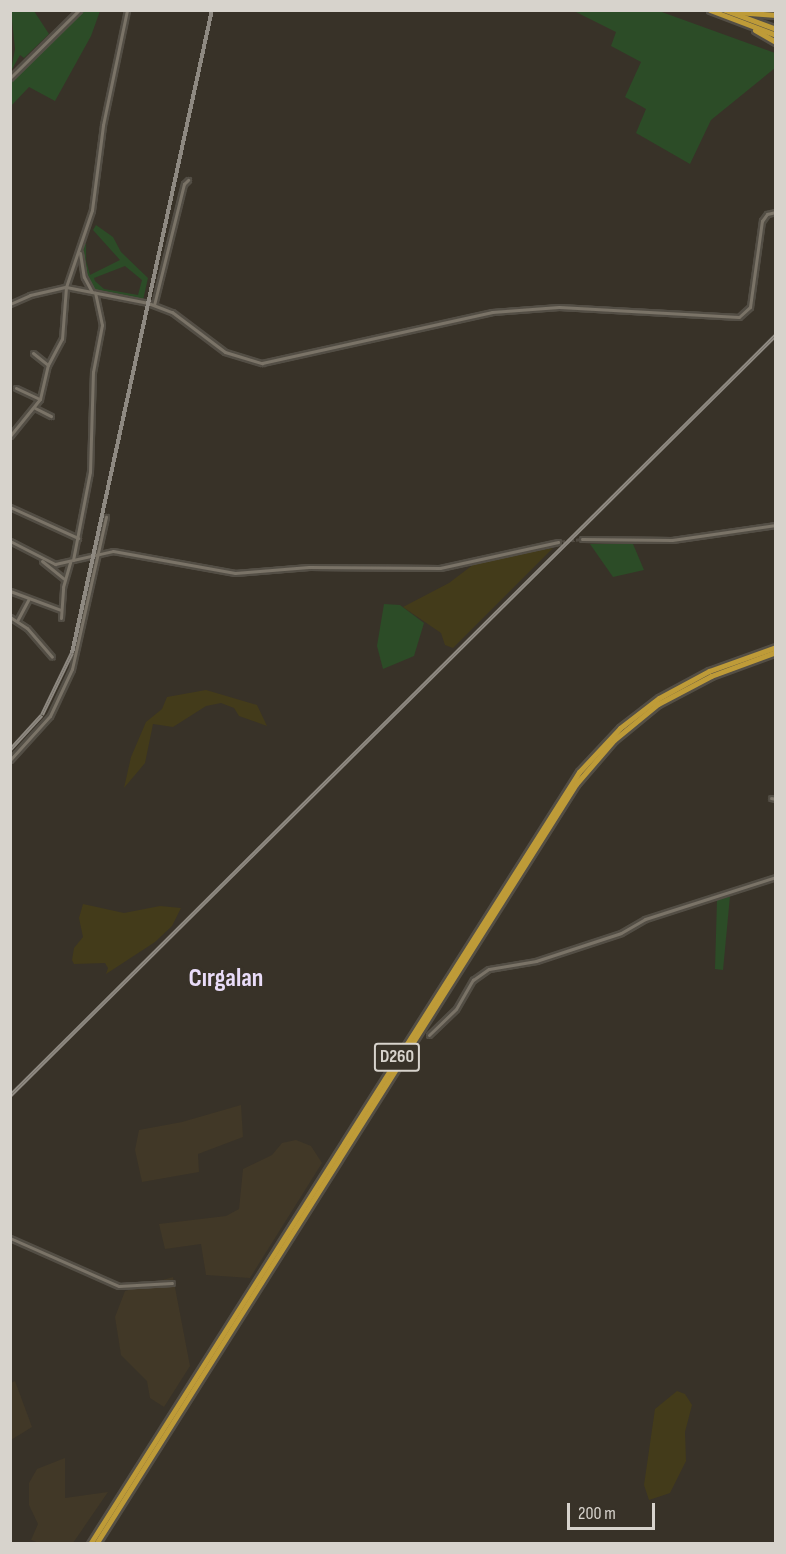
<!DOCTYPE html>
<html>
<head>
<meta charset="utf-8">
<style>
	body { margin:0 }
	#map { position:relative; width:786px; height:1554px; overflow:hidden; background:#383228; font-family:"Sofia Sans Condensed",sans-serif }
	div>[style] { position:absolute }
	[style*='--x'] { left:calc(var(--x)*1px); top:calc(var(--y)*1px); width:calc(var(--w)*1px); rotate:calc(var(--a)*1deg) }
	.built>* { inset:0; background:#413827 }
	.green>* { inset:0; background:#2c4c27 }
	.sand>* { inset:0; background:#433b1a }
	.minor-tunnel>* { height:3px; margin-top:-1.5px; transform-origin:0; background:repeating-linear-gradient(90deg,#504a41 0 3px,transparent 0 4.5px) }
	.roads { filter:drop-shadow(2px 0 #534e45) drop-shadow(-2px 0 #534e45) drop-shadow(0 2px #534e45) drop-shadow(0 -2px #534e45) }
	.minor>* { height:3px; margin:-1.5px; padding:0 1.5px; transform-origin:1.5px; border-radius:1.5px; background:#7a7367 }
	.highway>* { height:5px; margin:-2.5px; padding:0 2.5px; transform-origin:2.5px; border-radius:2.5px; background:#be9b38 }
	.rail>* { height:4px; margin-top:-2px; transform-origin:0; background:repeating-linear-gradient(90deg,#383228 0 4.5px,#8e8981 0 9px); box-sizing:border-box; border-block:2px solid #8e8981 }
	span { translate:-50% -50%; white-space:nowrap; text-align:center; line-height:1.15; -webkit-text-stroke:6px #383228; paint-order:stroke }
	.shield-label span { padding:2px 4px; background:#383228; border:2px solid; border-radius:4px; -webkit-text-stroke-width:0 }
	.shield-label { font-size:18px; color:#d7d3cc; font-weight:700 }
	.district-label { font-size:26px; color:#e9dcf8; font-weight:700 }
	.frame { position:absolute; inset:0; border:12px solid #d7d3cc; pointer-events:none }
	.scale { position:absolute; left:567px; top:1503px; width:88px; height:27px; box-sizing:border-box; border:3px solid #d7d3cc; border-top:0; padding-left:8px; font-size:18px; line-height:21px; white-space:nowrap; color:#d7d3cc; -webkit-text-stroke:4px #383228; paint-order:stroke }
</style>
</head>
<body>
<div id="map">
	<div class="built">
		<div style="clip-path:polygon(241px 1105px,243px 1137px,198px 1154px,199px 1172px,142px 1182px,135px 1150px,139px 1130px,182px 1122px)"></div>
		<div style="clip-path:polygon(296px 1140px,311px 1146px,322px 1163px,250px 1278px,206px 1275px,201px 1244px,165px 1249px,159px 1224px,226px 1216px,239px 1209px,243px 1169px,272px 1155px,282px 1143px)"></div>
		<div style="clip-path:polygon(173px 1277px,190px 1366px,164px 1407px,150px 1398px,147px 1381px,121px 1355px,115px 1317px,125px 1291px)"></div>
		<div style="clip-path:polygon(15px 1381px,32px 1427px,11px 1440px,11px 1383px)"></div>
		<div style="clip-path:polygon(65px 1458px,65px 1498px,108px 1492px,73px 1543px,39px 1543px,31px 1540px,38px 1524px,29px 1505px,29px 1483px,37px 1469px)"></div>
	</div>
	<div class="green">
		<div style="clip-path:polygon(11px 10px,34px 11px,49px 34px,24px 58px,20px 55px,11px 71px,15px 49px)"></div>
		<div style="clip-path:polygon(81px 11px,100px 11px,91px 36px,55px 101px,29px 87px,11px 106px,11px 81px)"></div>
		<div style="clip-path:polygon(574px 11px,659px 11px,775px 53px,775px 68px,711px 120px,690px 164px,636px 133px,646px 109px,625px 97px,641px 62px,611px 46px,616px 32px)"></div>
		<div style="clip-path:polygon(evenodd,96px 225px,113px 237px,121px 252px,148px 278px,143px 300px,100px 293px,89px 284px,81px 259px,83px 243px,86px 244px,86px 261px,90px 275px,120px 260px,93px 230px,96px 225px,125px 266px,142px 280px,138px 295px,104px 289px,95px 281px,94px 278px,125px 266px)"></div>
		<div style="clip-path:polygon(590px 544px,633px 544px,644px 570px,613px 577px)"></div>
		<div style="clip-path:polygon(384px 604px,400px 605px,424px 623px,414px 656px,383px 669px,377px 646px)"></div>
		<div style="clip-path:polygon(730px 896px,723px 970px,715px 969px,717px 900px)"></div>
	</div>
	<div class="sand">
		<div style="clip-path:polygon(553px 548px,453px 648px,445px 645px,441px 633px,403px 607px,449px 583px,478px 561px)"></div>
		<div style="clip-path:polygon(206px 690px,257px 705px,267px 726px,239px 716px,234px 708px,221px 703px,206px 706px,173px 727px,153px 724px,145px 763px,124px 788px,131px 757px,146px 722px,162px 709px,167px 697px)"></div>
		<div style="clip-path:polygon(83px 904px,124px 913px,160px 906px,181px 908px,172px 926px,155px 942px,106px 974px,108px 968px,105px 963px,74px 964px,72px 960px,74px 948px,83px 937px,79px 918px)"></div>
		<div style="clip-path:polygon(677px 1391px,685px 1394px,692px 1405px,685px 1432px,686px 1461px,670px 1493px,649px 1500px,644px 1485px,655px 1409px)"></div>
	</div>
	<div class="minor-tunnel">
		<div style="--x:558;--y:542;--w:24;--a:-7"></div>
	</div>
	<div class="roads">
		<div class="minor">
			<div style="--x:10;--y:78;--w:97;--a:-44.6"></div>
			<div style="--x:80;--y:253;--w:24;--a:81"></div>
			<div style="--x:84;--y:277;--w:17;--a:62"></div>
			<div style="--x:10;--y:304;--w:22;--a:-24"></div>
			<div style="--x:30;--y:295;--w:37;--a:-13"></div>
			<div style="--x:66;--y:287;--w:84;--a:11"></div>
			<div style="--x:148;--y:303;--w:26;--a:21"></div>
			<div style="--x:172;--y:312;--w:66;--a:37"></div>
			<div style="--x:225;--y:352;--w:39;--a:17"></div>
			<div style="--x:262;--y:363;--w:236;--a:-12.5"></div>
			<div style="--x:492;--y:312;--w:67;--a:-4.3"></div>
			<div style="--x:559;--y:307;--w:180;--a:3.2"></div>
			<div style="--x:739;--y:317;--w:15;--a:-42"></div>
			<div style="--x:750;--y:307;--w:87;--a:-82.1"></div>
			<div style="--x:762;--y:221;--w:9;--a:-54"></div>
			<div style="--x:767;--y:214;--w:9;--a:-13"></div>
			<div style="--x:154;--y:305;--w:125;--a:-76.1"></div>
			<div style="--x:184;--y:184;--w:6;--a:-45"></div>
			<div style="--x:33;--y:353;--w:19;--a:39"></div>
			<div style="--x:16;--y:388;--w:26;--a:25"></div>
			<div style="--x:35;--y:408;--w:18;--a:27"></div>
			<div style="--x:10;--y:436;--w:48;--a:-51"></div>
			<div style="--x:40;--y:399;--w:35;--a:-77"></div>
			<div style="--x:48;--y:365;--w:30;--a:-62"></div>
			<div style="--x:62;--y:339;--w:52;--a:-85.6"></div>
			<div style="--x:66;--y:287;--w:81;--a:-71.3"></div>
			<div style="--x:92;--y:210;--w:86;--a:-82.6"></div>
			<div style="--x:103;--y:125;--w:117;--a:-78.2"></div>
			<div style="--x:10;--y:507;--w:75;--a:24.5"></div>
			<div style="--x:582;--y:539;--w:90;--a:0.6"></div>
			<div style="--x:672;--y:540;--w:105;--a:-8.2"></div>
			<div style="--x:10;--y:541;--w:51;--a:27.1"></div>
			<div style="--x:55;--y:564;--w:59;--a:-12.6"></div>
			<div style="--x:113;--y:551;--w:124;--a:10.2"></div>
			<div style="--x:235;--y:573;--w:74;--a:-4.6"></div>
			<div style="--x:309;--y:567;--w:131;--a:0.4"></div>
			<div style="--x:440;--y:568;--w:121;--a:-12.4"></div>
			<div style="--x:73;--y:560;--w:90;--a:-79.1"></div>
			<div style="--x:90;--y:472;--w:100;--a:-88.3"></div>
			<div style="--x:93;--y:372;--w:48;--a:-79.2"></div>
			<div style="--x:102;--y:325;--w:33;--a:-102"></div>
			<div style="--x:42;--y:561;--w:28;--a:39"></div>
			<div style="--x:10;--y:591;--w:54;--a:20.4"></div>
			<div style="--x:10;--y:617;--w:20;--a:33"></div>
			<div style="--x:27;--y:628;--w:38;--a:49"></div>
			<div style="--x:61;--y:618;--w:31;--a:-86"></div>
			<div style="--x:63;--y:587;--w:26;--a:-74"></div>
			<div style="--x:17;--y:621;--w:24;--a:-62"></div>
			<div style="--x:10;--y:760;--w:59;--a:-47.7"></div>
			<div style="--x:50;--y:716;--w:52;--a:-64.9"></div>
			<div style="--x:72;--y:669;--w:156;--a:-77.4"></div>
			<div style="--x:771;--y:798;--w:5;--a:11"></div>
			<div style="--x:429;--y:1035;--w:37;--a:-44"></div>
			<div style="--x:456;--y:1009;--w:34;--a:-60"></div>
			<div style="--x:473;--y:980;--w:19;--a:-35"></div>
			<div style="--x:489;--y:969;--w:48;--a:-9.7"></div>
			<div style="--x:536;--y:961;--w:89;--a:-18.2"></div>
			<div style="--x:621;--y:933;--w:28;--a:-30"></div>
			<div style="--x:645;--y:919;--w:138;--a:-17.8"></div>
			<div style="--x:10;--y:1238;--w:119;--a:23.8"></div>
			<div style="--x:119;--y:1286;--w:53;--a:-3.2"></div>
		</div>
		<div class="highway">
			<div style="--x:710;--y:10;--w:71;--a:20.7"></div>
			<div style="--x:725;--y:10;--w:54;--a:20.4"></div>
			<div style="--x:736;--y:12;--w:40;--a:4.3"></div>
			<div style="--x:755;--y:30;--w:24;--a:30"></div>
			<div style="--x:90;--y:1544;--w:914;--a:-57.65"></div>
			<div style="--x:579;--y:772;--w:60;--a:-47"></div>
			<div style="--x:620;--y:728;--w:49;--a:-37.6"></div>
			<div style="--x:659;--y:698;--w:57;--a:-28.4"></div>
			<div style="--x:709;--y:671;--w:71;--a:-19.7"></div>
			<div style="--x:96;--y:1544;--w:899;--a:-57.72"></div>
			<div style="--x:576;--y:784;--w:58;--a:-49.2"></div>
			<div style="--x:614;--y:740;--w:57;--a:-39.3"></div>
			<div style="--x:658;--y:704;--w:60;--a:-27.8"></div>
			<div style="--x:711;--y:676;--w:69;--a:-20.3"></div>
		</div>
	</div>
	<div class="rail">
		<div style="--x:10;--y:750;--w:47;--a:-47.6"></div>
		<div style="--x:42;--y:715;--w:69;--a:-64.2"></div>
		<div style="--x:72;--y:653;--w:658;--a:-77.72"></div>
		<div style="--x:10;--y:1096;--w:1080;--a:-44.81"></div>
	</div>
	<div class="shield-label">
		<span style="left:397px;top:1057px">D260</span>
	</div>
	<div class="district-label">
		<span style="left:226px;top:979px">Cırgalan</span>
	</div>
	<div class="frame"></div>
	<div class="scale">200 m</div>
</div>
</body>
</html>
